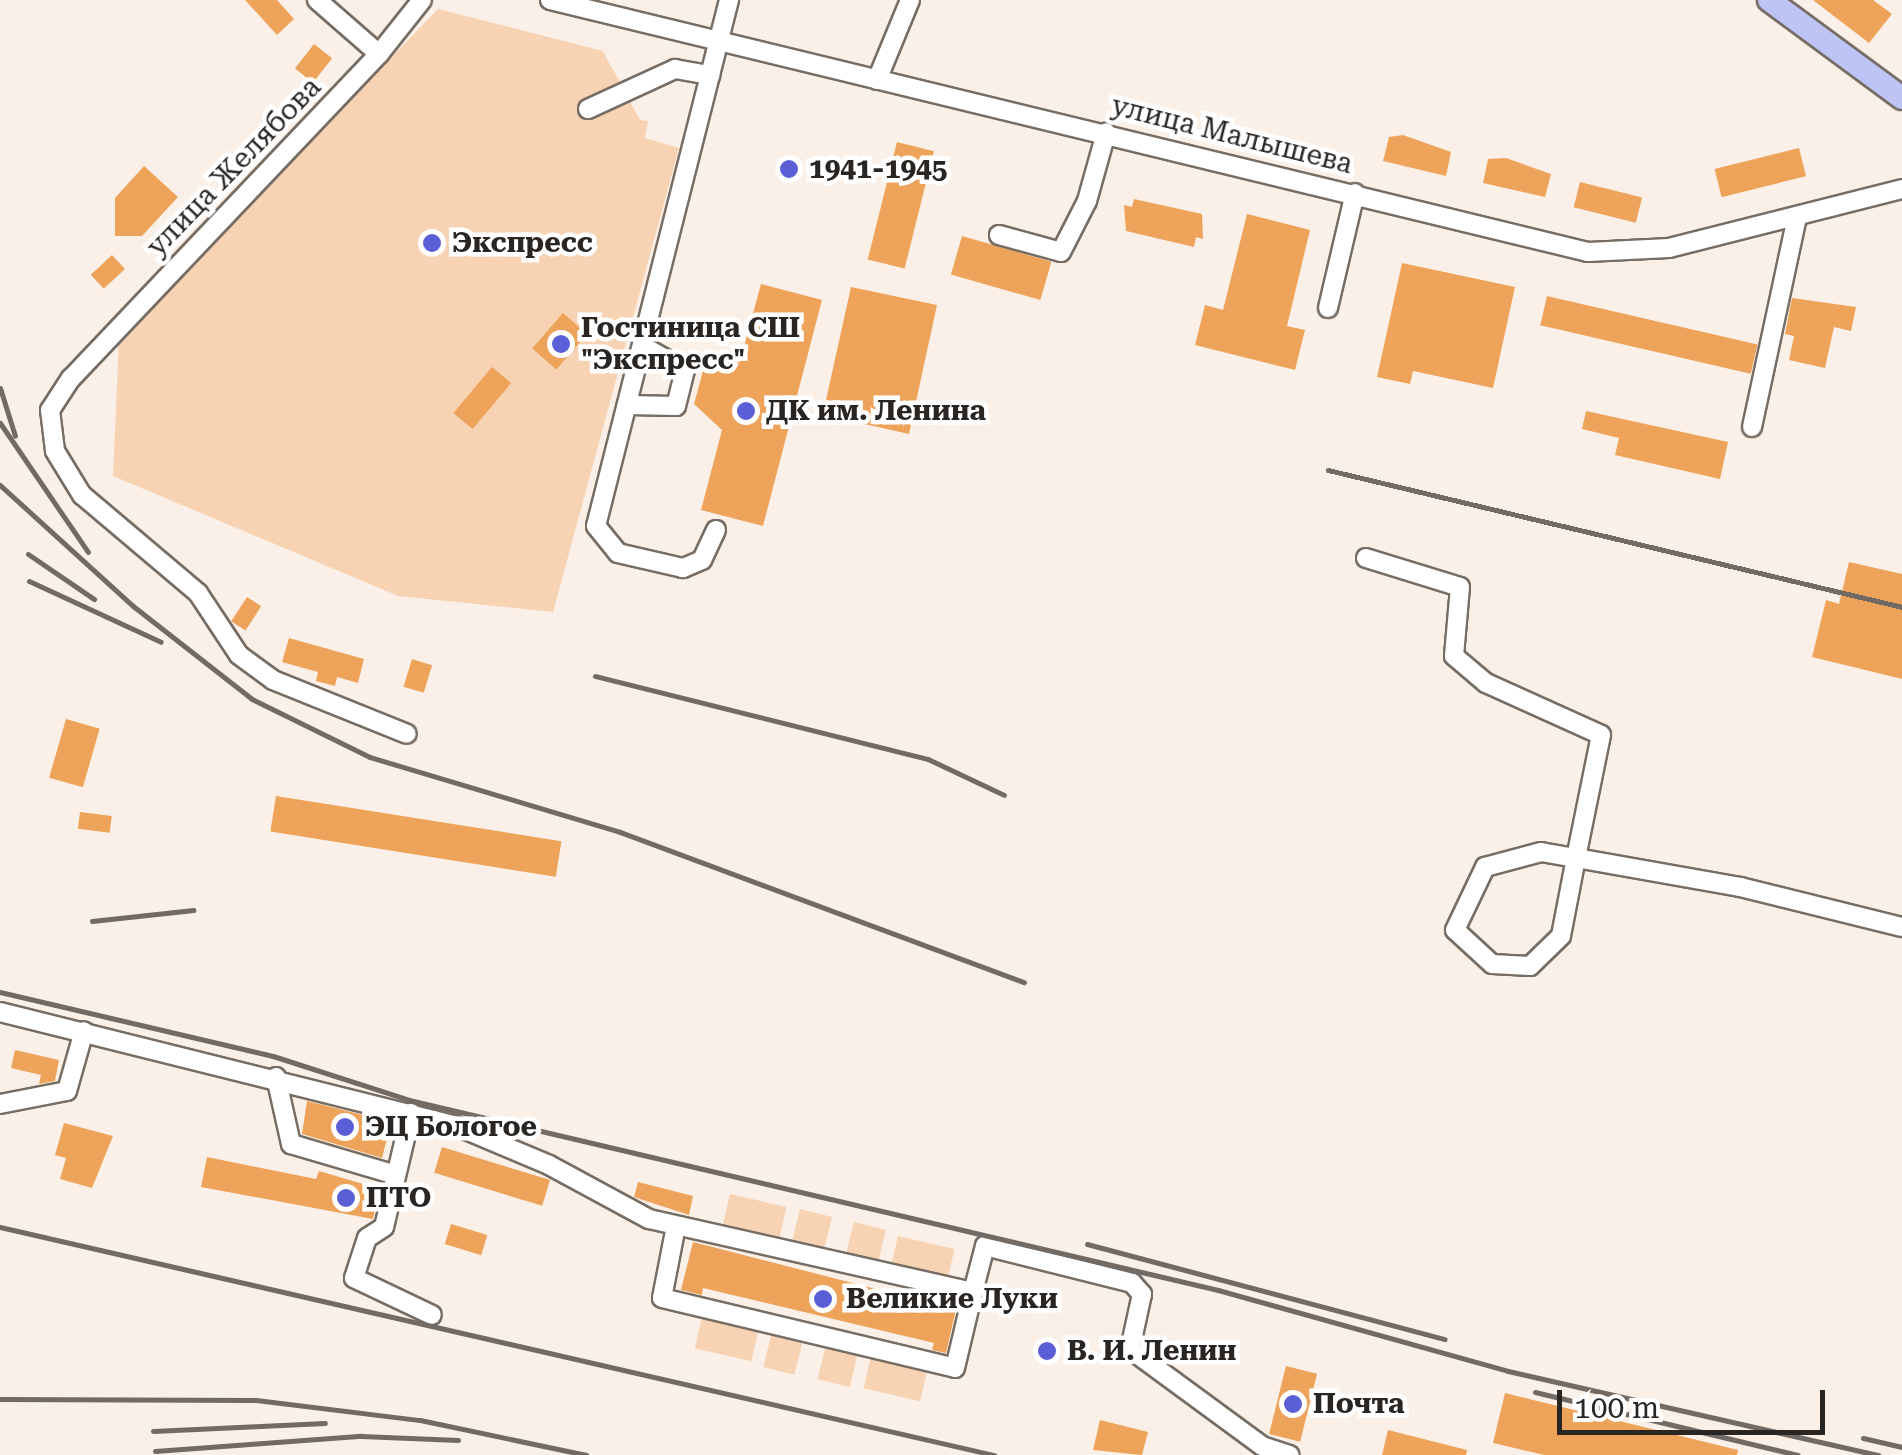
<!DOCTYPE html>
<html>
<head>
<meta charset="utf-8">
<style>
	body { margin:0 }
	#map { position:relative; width:1902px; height:1455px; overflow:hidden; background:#fbf0e7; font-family:"Roboto Serif",serif }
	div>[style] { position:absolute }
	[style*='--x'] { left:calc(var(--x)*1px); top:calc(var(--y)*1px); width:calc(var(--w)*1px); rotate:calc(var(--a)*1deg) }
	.green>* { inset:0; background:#f7d3b3; transform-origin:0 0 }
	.building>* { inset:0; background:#eea35a; transform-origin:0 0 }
	.roads { filter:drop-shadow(2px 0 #766d65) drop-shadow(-2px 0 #766d65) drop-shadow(0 2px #766d65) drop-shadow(0 -2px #766d65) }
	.minor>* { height:18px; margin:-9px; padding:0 9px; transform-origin:9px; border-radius:9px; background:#fff }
	.major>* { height:22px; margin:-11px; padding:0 11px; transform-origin:11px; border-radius:11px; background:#bec5f6 }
	.rail>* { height:5px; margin:-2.5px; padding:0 2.5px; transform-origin:2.5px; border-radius:2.5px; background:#716a65 }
	.dots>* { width:28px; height:28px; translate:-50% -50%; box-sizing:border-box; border:5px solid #fff; border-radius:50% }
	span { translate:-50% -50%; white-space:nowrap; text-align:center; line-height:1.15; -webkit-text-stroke:9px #fff; paint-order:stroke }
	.street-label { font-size:28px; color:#292522 }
	.poi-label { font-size:28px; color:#292522; font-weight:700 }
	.left { translate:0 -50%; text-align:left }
	.scale { position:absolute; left:1557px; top:1390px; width:268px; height:45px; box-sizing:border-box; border:5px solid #292522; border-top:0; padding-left:12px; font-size:30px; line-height:35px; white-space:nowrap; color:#292522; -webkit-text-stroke:8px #fff; paint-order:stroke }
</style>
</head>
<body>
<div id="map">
	<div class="green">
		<div style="clip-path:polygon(438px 9px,603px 51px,640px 120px,648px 121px,645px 138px,679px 148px,553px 612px,398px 596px,113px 476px,119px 339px)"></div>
		<div style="left:730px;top:1194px;width:58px;height:32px;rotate:13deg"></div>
		<div style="left:800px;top:1209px;width:33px;height:36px;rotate:14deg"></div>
		<div style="left:854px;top:1222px;width:33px;height:35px;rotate:14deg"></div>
		<div style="left:898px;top:1236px;width:58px;height:30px;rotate:13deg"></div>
		<div style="left:702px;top:1317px;width:58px;height:32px;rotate:13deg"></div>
		<div style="left:772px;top:1332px;width:32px;height:36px;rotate:14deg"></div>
		<div style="left:826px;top:1345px;width:33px;height:35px;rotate:14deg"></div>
		<div style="left:871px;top:1356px;width:58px;height:33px;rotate:13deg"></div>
	</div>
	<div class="building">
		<div style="clip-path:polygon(245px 0,277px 0,294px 19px,277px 35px)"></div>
		<div style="clip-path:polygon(1813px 0,1873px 0,1892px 14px,1869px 43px)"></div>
		<div style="left:314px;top:44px;width:23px;height:31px;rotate:38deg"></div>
		<div style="clip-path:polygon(1403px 135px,1451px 152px,1446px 176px,1383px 161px,1389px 137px)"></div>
		<div style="left:897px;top:142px;width:38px;height:121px;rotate:14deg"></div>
		<div style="left:1799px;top:148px;width:29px;height:87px;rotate:76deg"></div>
		<div style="clip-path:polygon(1506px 158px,1551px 174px,1545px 197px,1483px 183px,1488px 159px)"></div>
		<div style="clip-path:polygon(144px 166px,178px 197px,142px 236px,115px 236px,115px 198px)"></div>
		<div style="left:1580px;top:182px;width:64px;height:26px;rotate:14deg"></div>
		<div style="clip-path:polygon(1134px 199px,1202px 214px,1203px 239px,1196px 237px,1194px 247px,1126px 231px,1124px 205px,1132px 207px)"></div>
		<div style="clip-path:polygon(1247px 214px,1310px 230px,1287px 326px,1305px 330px,1295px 370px,1195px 345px,1205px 305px,1223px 310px)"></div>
		<div style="left:962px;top:236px;width:93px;height:40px;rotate:16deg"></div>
		<div style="left:112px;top:255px;width:19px;height:29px;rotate:47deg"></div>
		<div style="clip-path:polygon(1402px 263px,1515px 287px,1493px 388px,1413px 371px,1410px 384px,1377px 377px)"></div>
		<div style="clip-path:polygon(761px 284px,822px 300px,763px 526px,701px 510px,722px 430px,694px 404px,703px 371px,718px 362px,740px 362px)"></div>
		<div style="clip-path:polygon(851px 287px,937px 305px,909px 434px,860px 423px,863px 408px,826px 400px)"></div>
		<div style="left:1547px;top:296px;width:216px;height:30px;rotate:13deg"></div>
		<div style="clip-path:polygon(1792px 298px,1856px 307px,1851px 331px,1834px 327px,1825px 368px,1789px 360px,1794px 336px,1785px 334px)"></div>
		<div style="left:563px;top:313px;width:32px;height:47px;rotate:41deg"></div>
		<div style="left:492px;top:367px;width:25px;height:60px;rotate:40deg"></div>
		<div style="clip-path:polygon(1586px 411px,1728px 442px,1720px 479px,1615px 455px,1619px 438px,1582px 429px)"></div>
		<div style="clip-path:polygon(1849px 562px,1902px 574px,1902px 679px,1812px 657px,1826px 600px,1839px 604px)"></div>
		<div style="left:247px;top:597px;width:17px;height:29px;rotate:33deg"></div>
		<div style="clip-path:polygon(289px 638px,364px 659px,358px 683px,337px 677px,335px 686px,316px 681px,318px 672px,282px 662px)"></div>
		<div style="left:412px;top:659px;width:21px;height:29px;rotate:17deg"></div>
		<div style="left:66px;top:719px;width:35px;height:61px;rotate:16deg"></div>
		<div style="left:276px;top:796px;width:289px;height:36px;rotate:9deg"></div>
		<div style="left:80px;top:812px;width:32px;height:17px;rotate:7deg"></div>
		<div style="clip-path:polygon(15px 1050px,59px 1060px,55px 1081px,39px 1084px,41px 1075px,11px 1068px)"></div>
		<div style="clip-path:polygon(307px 1101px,391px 1122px,382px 1158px,302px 1134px)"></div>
		<div style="clip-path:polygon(64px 1123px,113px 1136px,92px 1188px,60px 1179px,66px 1158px,55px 1155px)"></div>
		<div style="left:442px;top:1147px;width:113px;height:27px;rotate:17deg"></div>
		<div style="clip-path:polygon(207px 1157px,316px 1179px,319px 1171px,380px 1189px,373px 1219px,201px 1187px)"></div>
		<div style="clip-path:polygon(638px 1182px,693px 1196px,689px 1215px,634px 1197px)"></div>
		<div style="left:451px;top:1224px;width:38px;height:21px;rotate:17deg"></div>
		<div style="clip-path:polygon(693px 1242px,942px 1306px,944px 1298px,958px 1301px,946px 1353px,932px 1350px,934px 1343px,703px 1288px,702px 1295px,681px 1290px)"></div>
		<div style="left:1286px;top:1366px;width:32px;height:70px;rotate:14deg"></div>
		<div style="clip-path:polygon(1505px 1393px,1738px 1450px,1737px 1455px,1544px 1455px,1493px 1443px)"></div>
		<div style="clip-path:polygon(1100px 1420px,1148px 1432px,1142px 1455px,1093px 1450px)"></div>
		<div style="clip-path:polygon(1388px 1430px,1467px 1450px,1466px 1455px,1382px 1455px)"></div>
	</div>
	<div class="roads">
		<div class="minor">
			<div style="--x:317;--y:0;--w:82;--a:41.1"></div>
			<div style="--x:379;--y:54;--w:447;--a:133.5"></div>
			<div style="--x:71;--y:378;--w:38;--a:123"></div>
			<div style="--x:50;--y:410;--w:41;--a:83"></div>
			<div style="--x:55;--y:451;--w:52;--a:58.5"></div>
			<div style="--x:82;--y:495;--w:152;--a:40.2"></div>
			<div style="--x:198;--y:593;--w:74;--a:56.5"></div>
			<div style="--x:239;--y:655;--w:42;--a:36.3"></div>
			<div style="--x:273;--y:680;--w:144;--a:21.9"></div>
			<div style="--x:550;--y:0;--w:1068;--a:13.65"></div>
			<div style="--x:1588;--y:252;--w:81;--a:-2.8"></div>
			<div style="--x:1669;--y:248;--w:240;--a:-14.2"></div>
			<div style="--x:379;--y:54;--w:69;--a:-51.5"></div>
			<div style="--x:877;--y:80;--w:87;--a:-67.6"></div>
			<div style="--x:588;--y:109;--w:96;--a:-24.7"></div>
			<div style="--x:675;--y:69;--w:36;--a:10"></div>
			<div style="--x:999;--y:235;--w:64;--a:15.3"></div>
			<div style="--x:1061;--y:252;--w:57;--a:-63"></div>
			<div style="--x:1087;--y:201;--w:71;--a:-74.4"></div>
			<div style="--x:1328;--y:308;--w:118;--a:-76.8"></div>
			<div style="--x:628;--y:405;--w:48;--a:1.2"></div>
			<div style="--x:676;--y:406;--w:37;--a:-76"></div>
			<div style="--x:685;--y:370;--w:48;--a:-150.3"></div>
			<div style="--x:1752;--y:427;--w:215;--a:-77.9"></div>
			<div style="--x:716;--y:530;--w:33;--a:115"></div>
			<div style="--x:702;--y:560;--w:21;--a:157"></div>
			<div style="--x:683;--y:568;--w:67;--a:-167"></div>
			<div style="--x:618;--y:553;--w:35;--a:-129"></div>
			<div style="--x:596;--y:526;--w:543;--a:-75.81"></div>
			<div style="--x:1366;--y:558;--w:98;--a:17.1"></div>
			<div style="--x:1460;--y:587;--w:69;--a:95"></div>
			<div style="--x:1454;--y:656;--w:42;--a:40.2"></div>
			<div style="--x:1486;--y:683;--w:126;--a:24.3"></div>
			<div style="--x:1601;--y:735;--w:126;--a:101.5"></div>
			<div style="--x:1576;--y:858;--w:79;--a:100.9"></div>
			<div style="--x:1561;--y:936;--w:43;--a:135.9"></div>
			<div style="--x:1530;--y:966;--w:38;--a:-177"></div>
			<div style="--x:1492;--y:964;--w:50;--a:-137.4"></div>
			<div style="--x:1455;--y:930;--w:70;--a:-64.5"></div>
			<div style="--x:1485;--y:867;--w:58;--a:-15"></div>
			<div style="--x:1541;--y:852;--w:36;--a:10"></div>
			<div style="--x:1576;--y:858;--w:167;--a:10"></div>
			<div style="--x:1740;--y:887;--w:167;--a:13.9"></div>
			<div style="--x:0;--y:1012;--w:468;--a:14"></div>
			<div style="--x:454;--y:1125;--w:103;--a:22.8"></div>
			<div style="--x:549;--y:1165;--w:114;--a:28.4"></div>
			<div style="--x:649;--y:1219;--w:332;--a:12.7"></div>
			<div style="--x:973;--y:1292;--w:48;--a:-75.4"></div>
			<div style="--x:985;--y:1246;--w:152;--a:14.1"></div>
			<div style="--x:1132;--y:1283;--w:15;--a:48"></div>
			<div style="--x:1142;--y:1294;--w:56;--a:102.3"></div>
			<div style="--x:1130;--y:1349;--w:164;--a:36.3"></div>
			<div style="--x:1262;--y:1446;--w:29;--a:18"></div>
			<div style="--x:276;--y:1077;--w:69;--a:77.4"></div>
			<div style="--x:291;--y:1144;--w:109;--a:16.4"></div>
			<div style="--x:0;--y:1104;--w:68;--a:-11"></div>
			<div style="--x:67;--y:1091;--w:62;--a:-74.2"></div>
			<div style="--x:411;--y:1113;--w:117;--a:103.3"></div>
			<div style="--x:384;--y:1227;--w:20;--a:147"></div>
			<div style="--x:367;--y:1238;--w:42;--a:108"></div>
			<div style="--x:354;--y:1278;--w:86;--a:25.4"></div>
			<div style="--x:676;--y:1226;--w:73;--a:101"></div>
			<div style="--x:662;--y:1298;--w:301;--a:13.4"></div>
			<div style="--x:955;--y:1368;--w:78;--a:-76.7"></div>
		</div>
		<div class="major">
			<div style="--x:1769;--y:0;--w:165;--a:36.4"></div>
		</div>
	</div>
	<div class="rail">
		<div style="--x:0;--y:388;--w:50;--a:72.6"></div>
		<div style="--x:0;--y:423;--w:156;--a:55.7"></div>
		<div style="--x:1328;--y:470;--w:590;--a:13.42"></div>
		<div style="--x:0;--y:485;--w:180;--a:42.3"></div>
		<div style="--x:133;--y:606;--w:151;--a:38"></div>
		<div style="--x:252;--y:699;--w:131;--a:26.2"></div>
		<div style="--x:370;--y:757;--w:261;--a:16.7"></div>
		<div style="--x:620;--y:832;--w:431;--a:20.4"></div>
		<div style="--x:28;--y:554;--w:80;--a:34.3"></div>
		<div style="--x:29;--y:581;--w:145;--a:24.8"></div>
		<div style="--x:595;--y:676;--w:343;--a:14"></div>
		<div style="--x:928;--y:759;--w:84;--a:25.3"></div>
		<div style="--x:92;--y:921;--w:102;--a:-6.2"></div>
		<div style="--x:0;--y:992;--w:280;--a:13.2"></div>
		<div style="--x:273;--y:1056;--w:143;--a:17.9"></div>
		<div style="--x:409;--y:1100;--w:831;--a:13.22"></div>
		<div style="--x:1218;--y:1290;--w:301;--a:15.6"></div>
		<div style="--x:1508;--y:1371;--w:380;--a:12.8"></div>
		<div style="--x:0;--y:1227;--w:1020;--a:12.92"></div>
		<div style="--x:1087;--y:1244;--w:370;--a:14.9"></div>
		<div style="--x:1535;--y:1392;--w:270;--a:13.5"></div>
		<div style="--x:0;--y:1399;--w:256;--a:0.2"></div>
		<div style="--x:256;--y:1400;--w:165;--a:7"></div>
		<div style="--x:420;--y:1420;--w:170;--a:11.9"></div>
		<div style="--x:153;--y:1431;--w:172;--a:-2.7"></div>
		<div style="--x:1863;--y:1438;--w:40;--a:13"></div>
		<div style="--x:155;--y:1451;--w:207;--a:-4.2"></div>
		<div style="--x:361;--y:1436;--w:97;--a:2.4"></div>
	</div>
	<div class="dots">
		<div style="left:789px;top:169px;background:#5a5fd6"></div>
		<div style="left:432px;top:243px;background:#5a5fd6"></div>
		<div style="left:561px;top:344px;background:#5a5fd6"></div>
		<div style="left:746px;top:411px;background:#5a5fd6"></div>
		<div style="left:345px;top:1127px;background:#5a5fd6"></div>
		<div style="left:346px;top:1198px;background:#5a5fd6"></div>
		<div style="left:823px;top:1299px;background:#5a5fd6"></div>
		<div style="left:1047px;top:1351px;background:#5a5fd6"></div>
		<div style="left:1293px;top:1404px;background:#5a5fd6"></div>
	</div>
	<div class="street-label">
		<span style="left:1232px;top:135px;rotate:14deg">улица Малышева</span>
		<span style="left:234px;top:167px;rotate:-46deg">улица Желябова</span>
	</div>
	<div class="poi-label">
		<span class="left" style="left:809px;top:169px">1941-1945</span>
		<span class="left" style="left:452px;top:243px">Экспресс</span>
		<span class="left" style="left:581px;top:344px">Гостиница СШ<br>"Экспресс"</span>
		<span class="left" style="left:766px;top:411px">ДК им. Ленина</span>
		<span class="left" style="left:365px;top:1127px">ЭЦ Бологое</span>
		<span class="left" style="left:366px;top:1198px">ПТО</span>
		<span class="left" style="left:846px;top:1299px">Великие Луки</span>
		<span class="left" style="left:1067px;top:1351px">В. И. Ленин</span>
		<span class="left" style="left:1313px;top:1404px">Почта</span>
	</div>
	<div class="scale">100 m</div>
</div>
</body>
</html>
